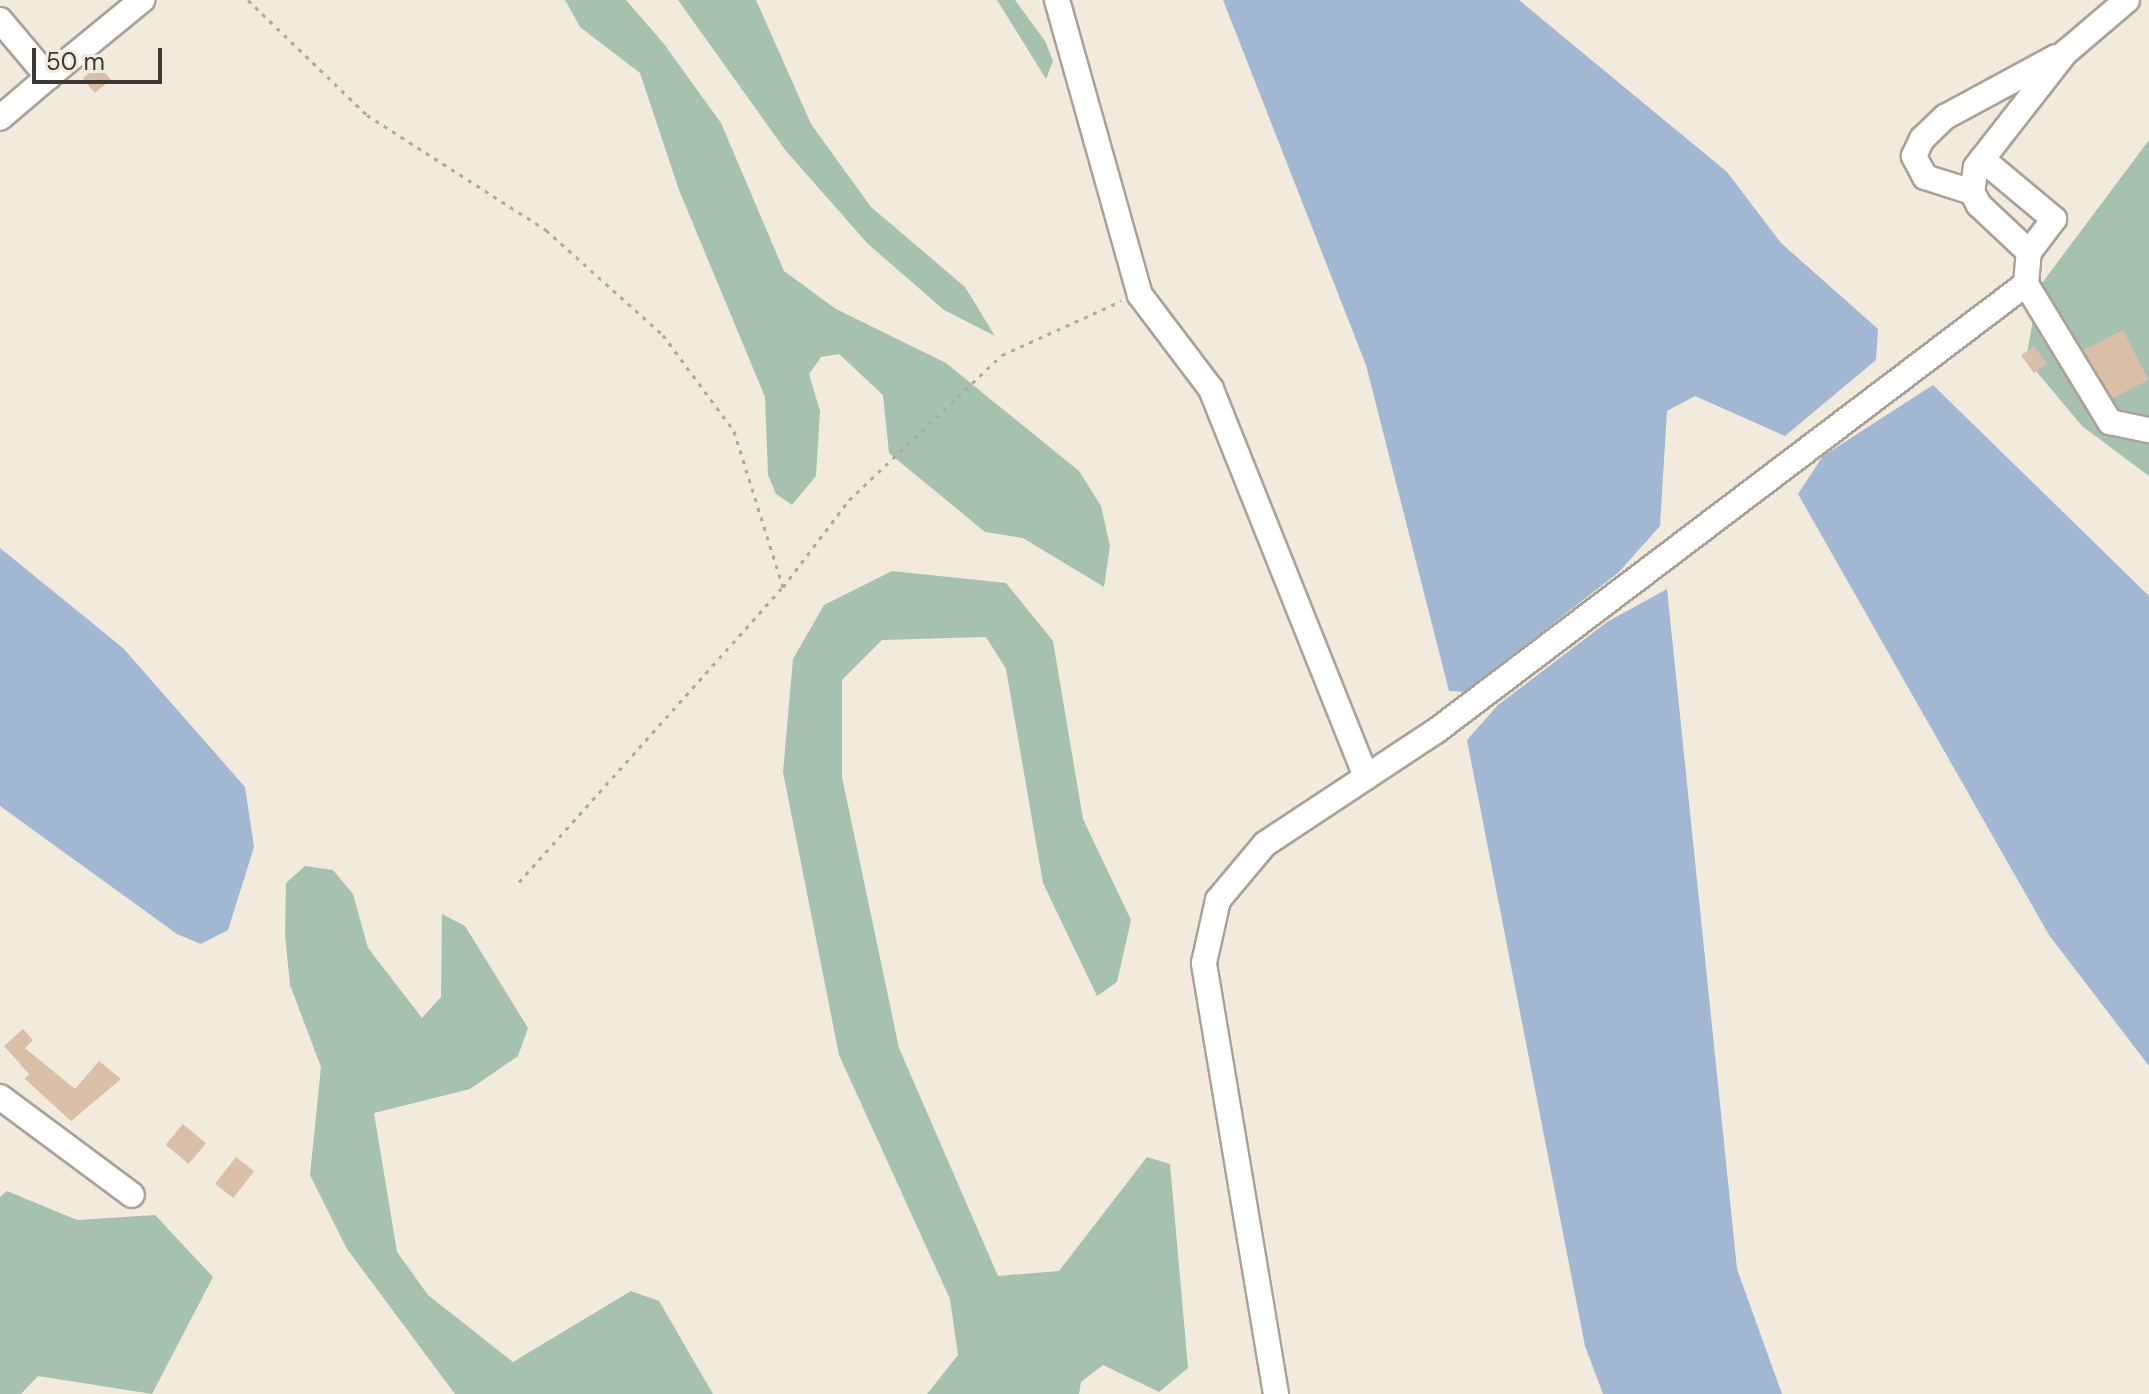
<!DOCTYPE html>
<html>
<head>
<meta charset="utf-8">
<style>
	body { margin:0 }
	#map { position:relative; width:2149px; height:1394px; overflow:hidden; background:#f2eadd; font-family:"DM Sans",sans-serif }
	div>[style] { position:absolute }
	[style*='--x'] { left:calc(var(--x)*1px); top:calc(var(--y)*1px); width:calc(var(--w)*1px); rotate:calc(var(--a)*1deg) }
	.green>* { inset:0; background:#a7c1b0 }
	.water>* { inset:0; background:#a2b7d1 }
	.building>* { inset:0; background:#d9bfa8; transform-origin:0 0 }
	.path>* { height:3px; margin-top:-1.5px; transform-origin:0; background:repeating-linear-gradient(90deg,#afa99f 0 4px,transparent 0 10px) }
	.roads { filter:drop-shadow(2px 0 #aaa296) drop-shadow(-2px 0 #aaa296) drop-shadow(0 2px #aaa296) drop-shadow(0 -2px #aaa296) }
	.minor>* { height:24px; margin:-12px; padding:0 12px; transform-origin:12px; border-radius:12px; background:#fff }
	span { translate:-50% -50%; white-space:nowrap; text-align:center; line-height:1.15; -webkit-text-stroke:6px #f2eadd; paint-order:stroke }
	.scale { position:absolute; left:32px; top:48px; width:130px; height:36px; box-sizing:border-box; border:4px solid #3c3934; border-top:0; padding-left:10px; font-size:24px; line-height:28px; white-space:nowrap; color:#3c3934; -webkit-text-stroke:6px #f2eadd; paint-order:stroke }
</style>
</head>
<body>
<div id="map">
	<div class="green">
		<div style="clip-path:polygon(565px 0,626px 0,664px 44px,721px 123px,784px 271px,836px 309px,946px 363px,1079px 471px,1101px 506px,1110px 546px,1104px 587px,1023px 538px,985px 532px,889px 453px,883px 395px,839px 354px,821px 357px,809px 374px,820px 411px,816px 476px,792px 505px,776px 494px,768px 475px,765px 397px,679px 190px,640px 73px,580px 27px)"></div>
		<div style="clip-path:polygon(678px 0,756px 0,811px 124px,871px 207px,965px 287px,995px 336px,944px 310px,868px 244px,786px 151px)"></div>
		<div style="clip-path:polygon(997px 0,1015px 0,1045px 41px,1053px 61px,1046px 79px)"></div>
		<div style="clip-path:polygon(2149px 140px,2149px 476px,2082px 426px,2026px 359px,2039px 287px)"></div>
		<div style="clip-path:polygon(892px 571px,1006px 583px,1053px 641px,1083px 819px,1131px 920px,1117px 982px,1097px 996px,1043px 883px,1006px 669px,986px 637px,882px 640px,842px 680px,842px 777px,899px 1048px,998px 1276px,1059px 1271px,1147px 1157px,1170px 1164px,1188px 1368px,1159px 1392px,1103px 1365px,1081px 1382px,1079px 1394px,927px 1394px,958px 1355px,950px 1299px,839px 1055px,783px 772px,793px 659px,824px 605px)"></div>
		<div style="clip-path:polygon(305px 866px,333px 870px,353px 894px,368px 948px,422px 1018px,441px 997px,442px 914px,465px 926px,528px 1028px,518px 1056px,470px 1089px,374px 1113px,397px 1252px,428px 1295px,513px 1362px,631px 1291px,659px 1301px,713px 1394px,455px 1394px,347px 1249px,310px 1175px,321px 1067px,290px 985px,285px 935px,286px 883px)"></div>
		<div style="clip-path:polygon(7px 1191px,77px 1220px,155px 1215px,213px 1277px,152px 1394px,38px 1376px,21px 1394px,0 1394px,0 1197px)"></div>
	</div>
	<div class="water">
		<div style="clip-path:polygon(1223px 0,1519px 0,1727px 172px,1781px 243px,1878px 329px,1876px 360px,1785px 436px,1695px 396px,1667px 411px,1660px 526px,1619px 572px,1465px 692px,1449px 691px,1366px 365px)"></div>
		<div style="clip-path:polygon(1933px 385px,2149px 596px,2149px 1066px,2049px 935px,1798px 494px,1823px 456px)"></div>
		<div style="clip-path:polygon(0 548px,123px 648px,245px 787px,254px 847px,228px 930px,201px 944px,177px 934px,0 806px)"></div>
		<div style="clip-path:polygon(1667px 589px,1737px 1269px,1782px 1394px,1603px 1394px,1585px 1346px,1467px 740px,1498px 705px,1607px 622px)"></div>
	</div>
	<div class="building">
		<div style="left:99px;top:65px;width:19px;height:21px;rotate:51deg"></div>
		<div style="left:2123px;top:330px;width:56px;height:44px;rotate:63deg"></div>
		<div style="left:2034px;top:346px;width:22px;height:16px;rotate:54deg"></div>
		<div style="clip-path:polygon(23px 1029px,33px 1040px,25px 1048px,75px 1089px,99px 1061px,121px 1079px,71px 1121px,25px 1079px,29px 1074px,4px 1046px)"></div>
		<div style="left:183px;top:1124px;width:30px;height:27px;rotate:40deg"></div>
		<div style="left:236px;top:1157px;width:23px;height:34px;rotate:38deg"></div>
	</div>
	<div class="path">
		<div style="--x:248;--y:0;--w:165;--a:44"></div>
		<div style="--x:367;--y:115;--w:213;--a:32.7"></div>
		<div style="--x:546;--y:230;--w:157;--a:41.9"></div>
		<div style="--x:663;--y:335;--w:119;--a:53.5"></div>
		<div style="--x:734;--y:431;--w:164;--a:72.6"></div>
		<div style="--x:519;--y:882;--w:396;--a:-48.2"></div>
		<div style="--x:783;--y:587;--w:109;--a:-52.8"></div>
		<div style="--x:849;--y:500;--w:211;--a:-43.5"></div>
		<div style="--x:1002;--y:355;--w:131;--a:-24.4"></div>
	</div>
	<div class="roads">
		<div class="minor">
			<div style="--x:1057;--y:0;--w:306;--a:74.3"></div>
			<div style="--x:1140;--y:295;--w:118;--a:52.9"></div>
			<div style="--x:1211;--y:389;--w:418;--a:68.2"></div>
			<div style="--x:0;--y:20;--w:75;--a:49.9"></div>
			<div style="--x:48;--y:77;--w:122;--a:-39.3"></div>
			<div style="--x:0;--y:118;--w:63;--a:-40.5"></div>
			<div style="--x:1982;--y:159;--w:94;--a:39.8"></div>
			<div style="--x:2054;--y:219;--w:41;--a:127.1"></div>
			<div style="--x:1972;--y:192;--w:49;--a:-162.3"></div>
			<div style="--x:1925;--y:177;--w:24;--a:-118"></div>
			<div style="--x:1914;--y:156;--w:19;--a:-65"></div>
			<div style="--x:1922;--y:139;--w:32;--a:-44"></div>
			<div style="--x:1945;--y:117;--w:126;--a:-28.4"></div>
			<div style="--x:2026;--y:284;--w:162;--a:58.7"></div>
			<div style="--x:2110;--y:422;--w:40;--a:12"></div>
			<div style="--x:0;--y:1097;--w:164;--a:36.6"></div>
			<div style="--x:1276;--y:1394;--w:437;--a:-99.5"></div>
			<div style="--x:1204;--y:963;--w:65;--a:-77.5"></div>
			<div style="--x:1218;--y:900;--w:73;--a:-50"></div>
			<div style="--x:1265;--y:844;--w:205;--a:-33.5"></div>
			<div style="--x:1436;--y:731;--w:740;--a:-37.15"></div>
			<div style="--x:2026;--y:284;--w:32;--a:-85"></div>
			<div style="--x:2029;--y:252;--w:69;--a:-136.8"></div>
			<div style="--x:1979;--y:205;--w:15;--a:-118"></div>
			<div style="--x:1972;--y:192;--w:25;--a:-81"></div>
			<div style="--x:1976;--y:167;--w:146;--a:-52"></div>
			<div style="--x:2066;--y:52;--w:80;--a:-40.4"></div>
		</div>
	</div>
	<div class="scale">50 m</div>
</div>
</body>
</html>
